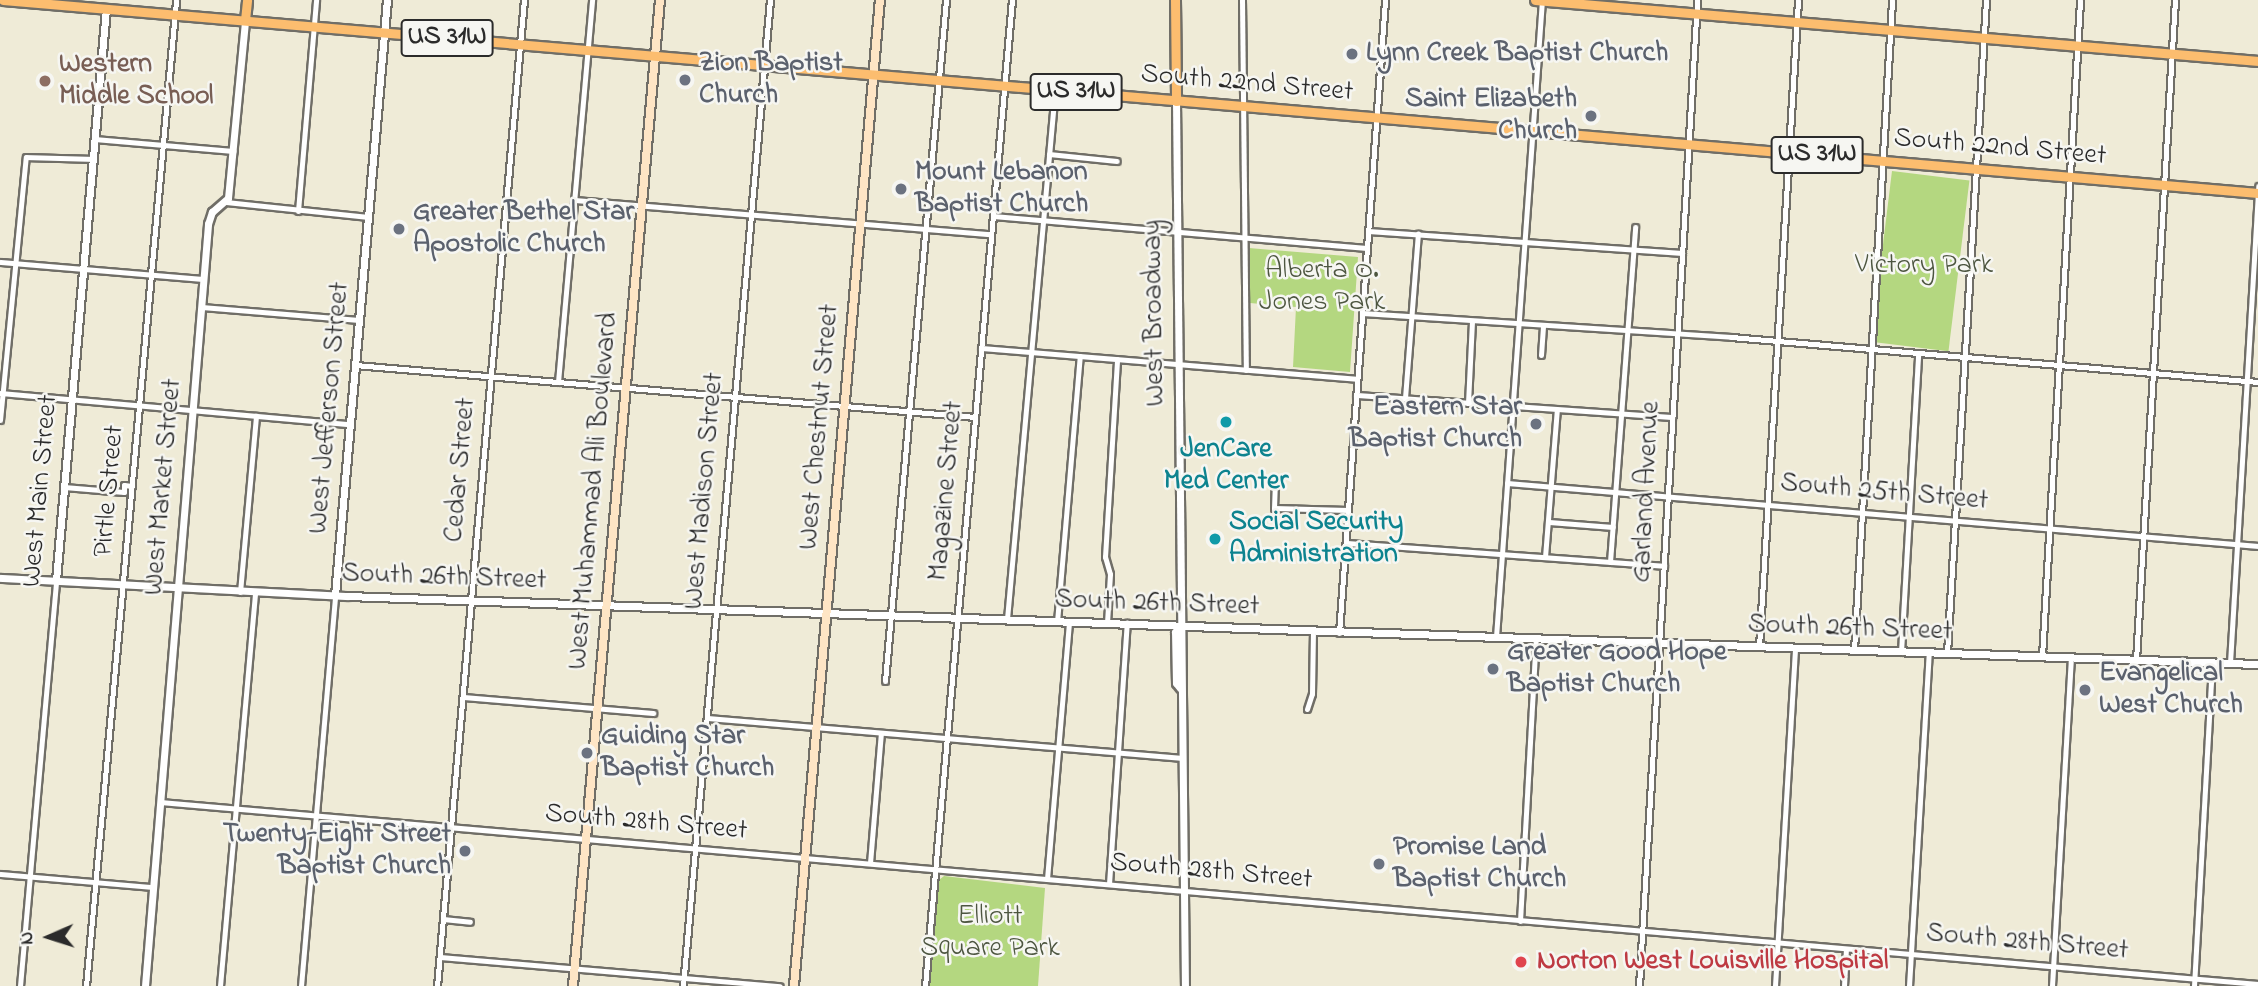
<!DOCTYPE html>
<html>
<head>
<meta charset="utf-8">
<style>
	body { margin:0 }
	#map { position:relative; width:2258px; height:986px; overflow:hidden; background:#efebd7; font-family:"Indie Flower",sans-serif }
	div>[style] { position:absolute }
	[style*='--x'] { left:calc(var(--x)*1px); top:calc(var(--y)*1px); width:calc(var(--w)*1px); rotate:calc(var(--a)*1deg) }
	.green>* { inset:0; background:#b4d780; transform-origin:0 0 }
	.roads { filter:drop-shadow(2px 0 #706e67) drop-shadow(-2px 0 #706e67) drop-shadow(0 2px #706e67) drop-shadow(0 -2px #706e67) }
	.minor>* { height:5px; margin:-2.5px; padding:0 2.5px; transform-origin:2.5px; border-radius:2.5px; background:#fff }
	.tertiary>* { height:7px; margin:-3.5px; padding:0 3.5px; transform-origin:3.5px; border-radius:3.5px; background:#fff }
	.secondary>* { height:8px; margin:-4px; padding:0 4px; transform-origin:4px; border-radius:4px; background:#fee5c5 }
	.primary>* { height:9px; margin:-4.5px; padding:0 4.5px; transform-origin:4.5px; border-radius:4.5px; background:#fcbd6f }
	.dots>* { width:19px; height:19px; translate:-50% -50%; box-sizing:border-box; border:4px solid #f6f6f2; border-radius:50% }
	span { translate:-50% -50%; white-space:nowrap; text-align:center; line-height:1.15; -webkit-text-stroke:5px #f6f6f2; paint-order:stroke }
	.shield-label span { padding:2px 5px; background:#f6f6f2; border:2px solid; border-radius:5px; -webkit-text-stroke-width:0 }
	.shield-label { font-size:26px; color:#2b2b2b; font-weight:700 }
	.worship-label { font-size:28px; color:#5b616d; font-weight:700 }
	.left { translate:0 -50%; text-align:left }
	.right { translate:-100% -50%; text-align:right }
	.education-label { font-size:28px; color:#785e54; font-weight:700 }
	.street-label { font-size:28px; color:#2b2b2b }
	.park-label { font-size:28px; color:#4d5640 }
	.culture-label { font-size:28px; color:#0d838f; font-weight:700 }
	.health-label { font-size:28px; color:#be3a42; font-weight:700 }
	.north { position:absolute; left:14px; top:902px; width:70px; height:70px; -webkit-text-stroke:5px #f6f6f2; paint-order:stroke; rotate:267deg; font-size:19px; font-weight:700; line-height:28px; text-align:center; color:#2b2b2b }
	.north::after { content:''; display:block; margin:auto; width:24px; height:32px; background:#2b2b2b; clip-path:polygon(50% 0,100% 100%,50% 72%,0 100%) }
</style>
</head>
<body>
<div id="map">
	<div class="green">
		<div style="left:1892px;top:171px;width:78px;height:172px;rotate:7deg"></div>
		<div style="clip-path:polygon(1249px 248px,1358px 257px,1350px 372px,1293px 367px,1296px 307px,1250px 303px)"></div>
		<div style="clip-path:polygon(944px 876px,1045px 888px,1038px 986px,929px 986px,939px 880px)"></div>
	</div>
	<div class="roads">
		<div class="minor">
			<div style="--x:1242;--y:0;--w:370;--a:89.4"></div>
			<div style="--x:94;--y:139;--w:140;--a:4.9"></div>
			<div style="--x:1049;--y:154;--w:68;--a:5.9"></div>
			<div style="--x:574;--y:200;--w:418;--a:4.7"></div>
			<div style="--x:226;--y:202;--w:143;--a:6"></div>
			<div style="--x:298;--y:211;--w:212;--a:-85.1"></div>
			<div style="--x:993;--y:216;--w:375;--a:4.9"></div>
			<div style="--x:1368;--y:231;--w:315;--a:4"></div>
			<div style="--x:0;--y:262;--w:204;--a:4.8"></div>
			<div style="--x:201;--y:307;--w:159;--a:4.7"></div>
			<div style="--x:1362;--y:313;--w:370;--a:3.7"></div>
			<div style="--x:1731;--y:337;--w:529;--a:4.88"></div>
			<div style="--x:981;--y:348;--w:377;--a:4.7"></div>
			<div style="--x:1541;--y:355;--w:29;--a:-86"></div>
			<div style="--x:355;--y:365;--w:622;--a:4.79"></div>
			<div style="--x:558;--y:382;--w:384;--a:-84.9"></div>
			<div style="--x:0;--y:393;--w:351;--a:5.1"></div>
			<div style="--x:1356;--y:395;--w:317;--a:4"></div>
			<div style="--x:1405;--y:398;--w:165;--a:-85.5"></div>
			<div style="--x:1468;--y:403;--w:82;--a:-87.2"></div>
			<div style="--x:0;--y:420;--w:264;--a:-84.4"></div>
			<div style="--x:26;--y:157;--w:67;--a:1.7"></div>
			<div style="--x:1275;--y:480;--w:28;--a:92"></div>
			<div style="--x:1274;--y:508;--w:74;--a:1.5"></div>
			<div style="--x:1507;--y:483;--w:754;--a:4.8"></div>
			<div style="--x:64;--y:487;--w:60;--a:4.8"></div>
			<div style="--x:124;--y:492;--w:7;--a:-90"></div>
			<div style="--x:124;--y:485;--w:8;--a:7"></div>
			<div style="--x:1549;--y:522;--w:64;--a:4.5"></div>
			<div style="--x:1346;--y:543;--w:319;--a:4.1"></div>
			<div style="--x:1545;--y:557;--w:148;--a:-85.4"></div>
			<div style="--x:1610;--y:562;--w:336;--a:-85.7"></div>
			<div style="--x:240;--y:592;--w:177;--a:-84.8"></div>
			<div style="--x:1007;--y:619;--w:531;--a:-84.82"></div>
			<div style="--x:1057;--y:622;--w:267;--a:-85.1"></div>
			<div style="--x:1107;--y:623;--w:49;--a:-86.5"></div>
			<div style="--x:1110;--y:574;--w:18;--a:-106"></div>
			<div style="--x:1105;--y:557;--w:198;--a:-86.5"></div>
			<div style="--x:1339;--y:633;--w:635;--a:-85.84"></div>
			<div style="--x:1496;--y:637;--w:639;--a:-85.87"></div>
			<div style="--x:1759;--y:647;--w:648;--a:-86.55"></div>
			<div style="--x:1854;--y:650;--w:651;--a:-86.65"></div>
			<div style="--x:1901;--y:652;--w:299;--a:-86.7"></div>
			<div style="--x:1947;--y:653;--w:654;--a:-86.58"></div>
			<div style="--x:2042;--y:656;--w:657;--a:-86.68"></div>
			<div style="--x:2136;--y:660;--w:661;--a:-86.62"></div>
			<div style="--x:2230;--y:663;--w:478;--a:-86.6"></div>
			<div style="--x:885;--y:681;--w:684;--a:-84.88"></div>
			<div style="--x:463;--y:697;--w:191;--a:4.8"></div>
			<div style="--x:1307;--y:709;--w:16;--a:-72"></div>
			<div style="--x:1312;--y:694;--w:62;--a:-89.1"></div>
			<div style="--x:707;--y:718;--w:475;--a:4.8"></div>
			<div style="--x:160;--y:802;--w:2106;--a:4.96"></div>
			<div style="--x:870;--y:863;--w:130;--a:-85.2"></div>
			<div style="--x:0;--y:874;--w:154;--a:4.9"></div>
			<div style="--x:1047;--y:879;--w:258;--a:-85.1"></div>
			<div style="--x:1109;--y:884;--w:262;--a:-86.1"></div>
			<div style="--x:443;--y:919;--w:27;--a:6"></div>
			<div style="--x:1520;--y:921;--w:282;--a:-86.8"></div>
			<div style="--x:440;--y:957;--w:341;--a:4.9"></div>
			<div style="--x:20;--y:986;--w:408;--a:-84.9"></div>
			<div style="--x:86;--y:986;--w:990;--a:-84.78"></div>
			<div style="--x:220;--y:986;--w:396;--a:-84.9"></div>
			<div style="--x:301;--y:986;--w:392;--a:-85"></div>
			<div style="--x:437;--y:986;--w:990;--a:-84.96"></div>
			<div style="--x:683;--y:986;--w:990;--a:-84.96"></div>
			<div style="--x:925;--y:986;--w:990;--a:-84.96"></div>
			<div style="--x:1639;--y:986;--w:988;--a:-86.63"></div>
			<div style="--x:1775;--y:986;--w:339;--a:-86.6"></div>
			<div style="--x:1844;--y:986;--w:37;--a:-87"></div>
			<div style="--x:1909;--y:986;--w:333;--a:-86.6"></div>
			<div style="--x:2052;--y:986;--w:329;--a:-86.7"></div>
			<div style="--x:2194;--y:986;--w:324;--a:-86.8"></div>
		</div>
		<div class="tertiary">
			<div style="--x:1176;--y:101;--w:885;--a:89.42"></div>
			<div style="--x:0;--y:578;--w:347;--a:3"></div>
			<div style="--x:347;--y:596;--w:1912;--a:2.04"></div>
			<div style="--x:56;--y:580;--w:573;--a:-85"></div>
			<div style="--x:335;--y:595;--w:597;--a:-85.01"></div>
			<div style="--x:1180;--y:688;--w:6;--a:-129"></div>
			<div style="--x:1176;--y:683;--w:51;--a:-91.1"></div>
			<div style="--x:1175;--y:632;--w:9;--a:-49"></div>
			<div style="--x:145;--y:986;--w:765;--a:-85.27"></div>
			<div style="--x:208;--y:224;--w:13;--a:-72"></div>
			<div style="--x:212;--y:212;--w:21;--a:-41"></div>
			<div style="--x:228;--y:198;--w:179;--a:-84.5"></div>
		</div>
		<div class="secondary">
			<div style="--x:573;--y:986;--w:990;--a:-84.96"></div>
			<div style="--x:794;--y:986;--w:990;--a:-85.02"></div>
		</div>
		<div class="primary">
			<div style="--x:3;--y:0;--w:2263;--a:4.89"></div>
			<div style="--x:1175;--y:0;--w:101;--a:89.4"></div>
			<div style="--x:1535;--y:0;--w:726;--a:4.82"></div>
			<div style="--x:245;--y:20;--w:20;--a:-84"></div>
		</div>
	</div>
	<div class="dots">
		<div style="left:1352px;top:54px;background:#6b7280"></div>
		<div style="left:685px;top:80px;background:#6b7280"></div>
		<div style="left:45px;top:81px;background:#8d6e63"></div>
		<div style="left:1591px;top:116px;background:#6b7280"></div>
		<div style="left:901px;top:189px;background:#6b7280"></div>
		<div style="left:399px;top:229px;background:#6b7280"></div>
		<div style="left:1226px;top:422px;background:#0f9aa8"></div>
		<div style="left:1536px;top:424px;background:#6b7280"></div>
		<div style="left:1215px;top:539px;background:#0f9aa8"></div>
		<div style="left:1493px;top:669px;background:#6b7280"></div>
		<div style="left:2085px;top:690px;background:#6b7280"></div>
		<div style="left:587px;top:753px;background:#6b7280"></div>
		<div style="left:465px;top:851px;background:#6b7280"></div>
		<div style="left:1379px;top:864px;background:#6b7280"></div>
		<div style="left:1521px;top:962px;background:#e0444e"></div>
	</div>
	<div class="shield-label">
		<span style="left:447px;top:38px">US 31W</span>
		<span style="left:1076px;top:92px">US 31W</span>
		<span style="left:1817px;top:155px">US 31W</span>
	</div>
	<div class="worship-label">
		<span class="left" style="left:1366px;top:54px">Lynn Creek Baptist Church</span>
		<span class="left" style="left:699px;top:80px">Zion Baptist<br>Church</span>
		<span class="right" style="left:1577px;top:116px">Saint Elizabeth<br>Church</span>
		<span class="left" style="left:915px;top:189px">Mount Lebanon<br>Baptist Church</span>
		<span class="left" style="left:413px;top:229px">Greater Bethel Star<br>Apostolic Church</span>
		<span class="right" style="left:1522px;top:424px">Eastern Star<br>Baptist Church</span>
		<span class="left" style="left:1507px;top:669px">Greater Good Hope<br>Baptist Church</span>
		<span class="left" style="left:2099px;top:690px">Evangelical<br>West Church</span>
		<span class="left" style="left:601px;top:753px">Guiding Star<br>Baptist Church</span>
		<span class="right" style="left:451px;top:851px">Twenty-Eight Street<br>Baptist Church</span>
		<span class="left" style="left:1393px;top:864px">Promise Land<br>Baptist Church</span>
	</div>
	<div class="education-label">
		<span class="left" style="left:59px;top:81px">Western<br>Middle School</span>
	</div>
	<div class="street-label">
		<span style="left:1247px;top:84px;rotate:5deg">South 22nd Street</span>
		<span style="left:2000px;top:148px;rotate:5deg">South 22nd Street</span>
		<span style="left:1155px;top:313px;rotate:-91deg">West Broadway</span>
		<span style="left:330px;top:408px;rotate:-85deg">West Jefferson Street</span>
		<span style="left:820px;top:427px;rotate:-85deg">West Chestnut Street</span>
		<span style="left:461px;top:470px;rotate:-85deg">Cedar Street</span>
		<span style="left:164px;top:487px;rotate:-85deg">West Market Street</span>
		<span style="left:41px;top:491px;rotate:-85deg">West Main Street</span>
		<span style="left:110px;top:491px;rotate:-85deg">Pirtle Street</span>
		<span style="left:594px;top:491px;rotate:-85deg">West Muhammad Ali Boulevard</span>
		<span style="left:705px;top:491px;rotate:-85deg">West Madison Street</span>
		<span style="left:947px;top:491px;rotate:-85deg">Magazine Street</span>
		<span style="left:1647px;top:492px;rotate:-87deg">Garland Avenue</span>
		<span style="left:1884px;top:493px;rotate:5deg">South 25th Street</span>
		<span style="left:444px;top:578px;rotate:2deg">South 26th Street</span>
		<span style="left:1157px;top:604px;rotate:2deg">South 26th Street</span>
		<span style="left:1850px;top:629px;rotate:2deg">South 26th Street</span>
		<span style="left:646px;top:823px;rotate:5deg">South 28th Street</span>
		<span style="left:1211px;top:872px;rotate:5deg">South 28th Street</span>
		<span style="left:2027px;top:943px;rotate:5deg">South 28th Street</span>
	</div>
	<div class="park-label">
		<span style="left:1924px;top:266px">Victory Park</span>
		<span style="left:1322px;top:287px">Alberta O.<br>Jones Park</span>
		<span style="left:990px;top:933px">Elliott<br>Square Park</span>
	</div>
	<div class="culture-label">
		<span style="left:1226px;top:466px">JenCare<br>Med Center</span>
		<span class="left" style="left:1229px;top:539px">Social Security<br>Administration</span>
	</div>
	<div class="health-label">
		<span class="left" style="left:1537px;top:962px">Norton West Louisville Hospital</span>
	</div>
	<div class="north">N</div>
</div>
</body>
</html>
